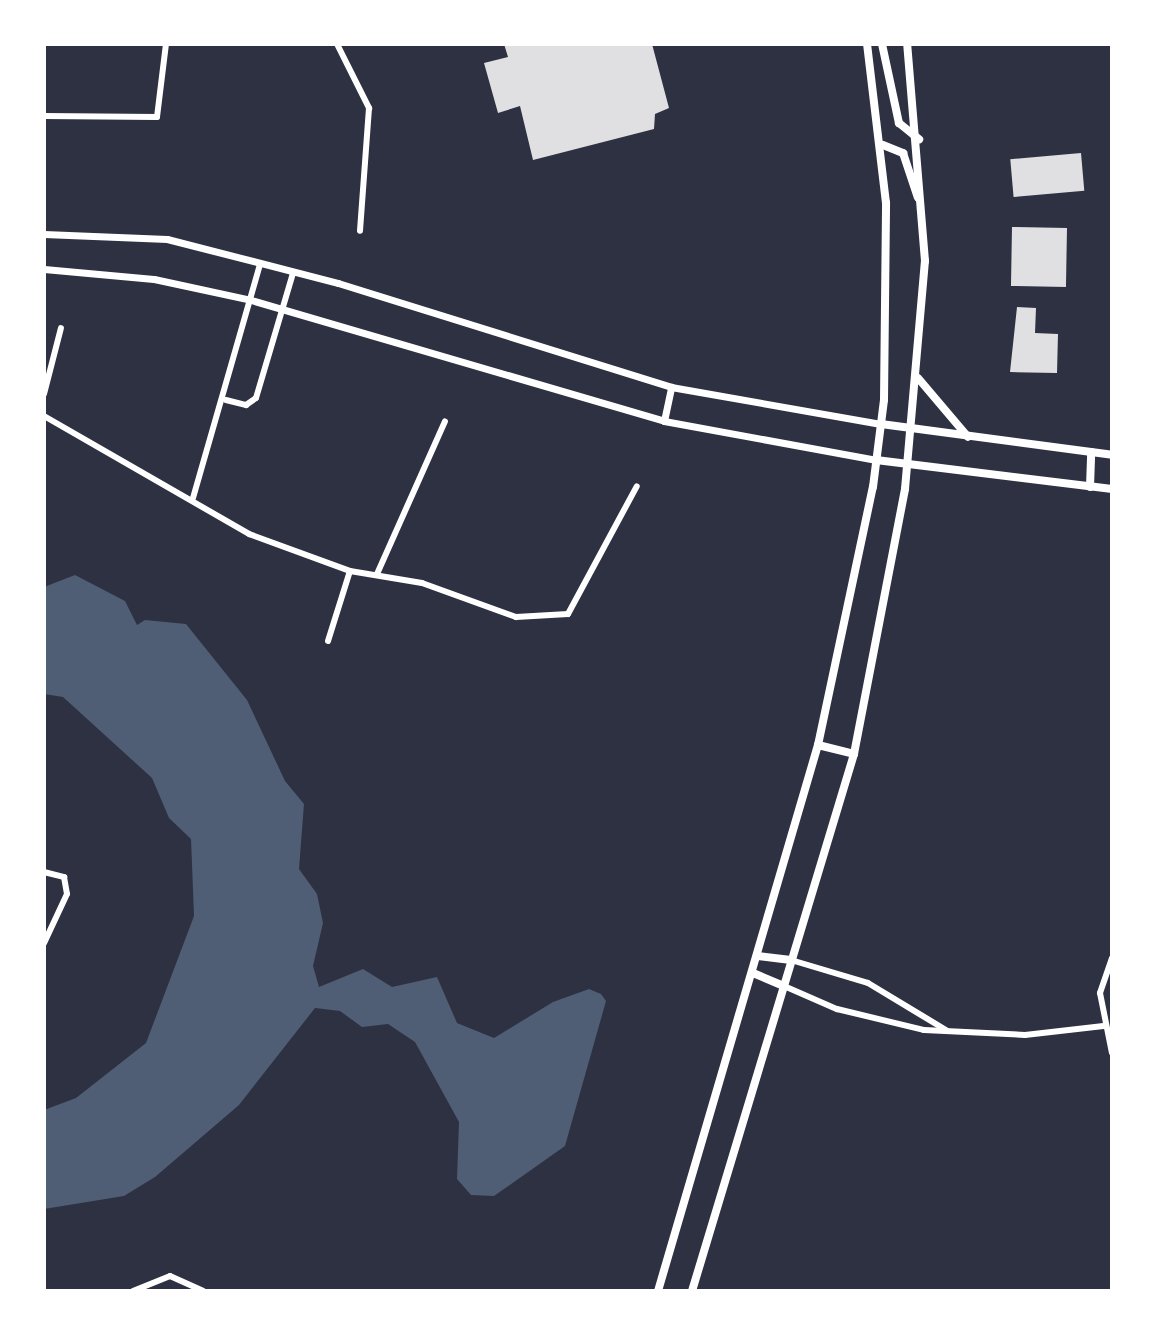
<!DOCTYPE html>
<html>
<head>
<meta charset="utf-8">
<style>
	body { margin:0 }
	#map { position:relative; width:1156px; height:1335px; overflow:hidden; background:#2d3142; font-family:"Times New Roman",serif }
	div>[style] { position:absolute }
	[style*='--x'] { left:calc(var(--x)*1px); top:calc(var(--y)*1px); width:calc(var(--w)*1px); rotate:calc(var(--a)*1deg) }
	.water>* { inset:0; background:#4f5d75 }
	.building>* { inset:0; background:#e0e0e3; transform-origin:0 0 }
	.minor>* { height:6px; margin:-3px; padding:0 3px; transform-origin:3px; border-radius:3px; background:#fff }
	.tertiary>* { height:7px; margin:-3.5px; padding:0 3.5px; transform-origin:3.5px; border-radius:3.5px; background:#fff }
	.secondary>* { height:8px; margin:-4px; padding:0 4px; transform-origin:4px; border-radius:4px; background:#fff }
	span { translate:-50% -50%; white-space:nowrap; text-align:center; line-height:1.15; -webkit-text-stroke:6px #fff; paint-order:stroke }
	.frame { position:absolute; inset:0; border:46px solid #fff; pointer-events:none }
</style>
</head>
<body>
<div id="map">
	<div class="water">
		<div style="clip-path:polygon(75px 575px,125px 601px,137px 625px,145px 620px,186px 624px,247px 700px,285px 781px,304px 804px,299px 869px,317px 894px,323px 923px,313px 966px,319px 987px,363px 969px,392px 987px,437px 977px,457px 1023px,494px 1038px,553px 1002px,589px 989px,601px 994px,606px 1001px,565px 1146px,494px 1196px,471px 1195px,457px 1179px,459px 1122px,415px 1042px,388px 1024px,362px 1027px,340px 1011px,315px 1008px,239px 1105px,155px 1177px,124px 1196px,44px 1209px,44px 1110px,76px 1098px,146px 1043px,194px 916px,191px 839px,169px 818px,152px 778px,63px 697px,44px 694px,44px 587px)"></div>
	</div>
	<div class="building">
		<div style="clip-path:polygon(504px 44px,652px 44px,669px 108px,655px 114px,654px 129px,533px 160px,520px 106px,498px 113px,484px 63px,508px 57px)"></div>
		<div style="left:1081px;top:153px;width:38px;height:71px;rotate:85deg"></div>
		<div style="left:1012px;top:227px;width:55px;height:59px;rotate:1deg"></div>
		<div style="clip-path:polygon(1017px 307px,1036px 308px,1035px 333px,1058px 334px,1057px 373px,1010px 372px)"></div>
	</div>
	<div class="minor">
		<div style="--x:337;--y:44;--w:72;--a:63.4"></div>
		<div style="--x:369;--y:108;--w:123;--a:94.2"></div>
		<div style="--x:44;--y:116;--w:113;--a:0.5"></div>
		<div style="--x:157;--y:117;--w:74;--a:-83"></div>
		<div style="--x:44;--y:394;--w:68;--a:-75.6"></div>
		<div style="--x:226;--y:400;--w:21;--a:14"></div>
		<div style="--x:246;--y:405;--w:12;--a:-35"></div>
		<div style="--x:256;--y:398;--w:130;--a:-73.5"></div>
		<div style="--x:44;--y:416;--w:237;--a:29.9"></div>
		<div style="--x:249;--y:534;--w:108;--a:20.1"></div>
		<div style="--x:350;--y:571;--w:73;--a:9.5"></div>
		<div style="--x:422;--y:583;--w:100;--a:19.9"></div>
		<div style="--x:516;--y:617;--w:52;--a:-3.3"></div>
		<div style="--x:568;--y:614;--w:145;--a:-61.7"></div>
		<div style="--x:193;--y:498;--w:243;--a:-74"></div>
		<div style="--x:377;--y:574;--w:167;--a:-66"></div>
		<div style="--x:328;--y:641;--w:73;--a:-72.6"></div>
		<div style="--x:44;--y:872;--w:21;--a:14"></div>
		<div style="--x:64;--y:877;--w:17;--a:80"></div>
		<div style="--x:67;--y:894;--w:54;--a:115.1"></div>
		<div style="--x:1112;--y:958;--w:37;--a:109"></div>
		<div style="--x:1100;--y:993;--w:61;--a:78.7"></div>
		<div style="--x:791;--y:960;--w:80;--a:16.6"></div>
		<div style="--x:868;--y:983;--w:91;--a:31.1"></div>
		<div style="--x:784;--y:986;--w:58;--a:23.5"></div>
		<div style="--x:837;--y:1009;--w:89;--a:13.6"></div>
		<div style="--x:924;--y:1030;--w:101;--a:2.8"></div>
		<div style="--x:1025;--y:1035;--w:79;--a:-6.6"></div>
		<div style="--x:133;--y:1291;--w:40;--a:-22"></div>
		<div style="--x:170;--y:1276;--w:36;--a:24"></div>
	</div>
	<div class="tertiary">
		<div style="--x:44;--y:234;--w:123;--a:2.3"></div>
		<div style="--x:167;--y:239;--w:177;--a:14.4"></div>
		<div style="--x:338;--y:283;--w:349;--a:17.3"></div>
		<div style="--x:671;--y:387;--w:213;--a:10"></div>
		<div style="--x:44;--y:269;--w:110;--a:5.2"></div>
		<div style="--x:154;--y:279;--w:99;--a:12.2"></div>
		<div style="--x:251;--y:300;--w:430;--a:16.3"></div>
		<div style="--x:664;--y:421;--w:216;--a:10.4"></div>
		<div style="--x:664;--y:421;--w:35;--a:-78"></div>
	</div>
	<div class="secondary">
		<div style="--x:882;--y:44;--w:81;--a:77.9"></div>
		<div style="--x:899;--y:123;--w:26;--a:39"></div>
		<div style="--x:883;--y:145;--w:22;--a:22"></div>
		<div style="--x:903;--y:153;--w:47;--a:71.6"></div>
		<div style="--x:918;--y:378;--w:77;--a:49.7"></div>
		<div style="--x:881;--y:424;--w:233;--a:7.6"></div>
		<div style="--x:876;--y:460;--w:238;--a:7"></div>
		<div style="--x:1090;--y:487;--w:35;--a:-88"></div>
		<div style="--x:818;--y:745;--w:37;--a:14"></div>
		<div style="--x:758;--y:956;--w:33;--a:7"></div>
		<div style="--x:753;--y:973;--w:34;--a:23"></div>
		<div style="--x:658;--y:1291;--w:569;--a:-73.67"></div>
		<div style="--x:818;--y:745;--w:264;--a:-78"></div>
		<div style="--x:873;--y:487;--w:88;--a:-82.8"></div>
		<div style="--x:884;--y:400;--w:197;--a:-89.4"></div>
		<div style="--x:886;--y:203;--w:160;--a:-96.8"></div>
		<div style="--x:692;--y:1291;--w:561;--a:-73.21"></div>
		<div style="--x:854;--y:754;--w:270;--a:-79.1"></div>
		<div style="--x:905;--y:489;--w:229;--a:-85"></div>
		<div style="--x:925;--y:261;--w:218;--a:-94.7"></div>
	</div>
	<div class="frame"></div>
</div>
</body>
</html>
